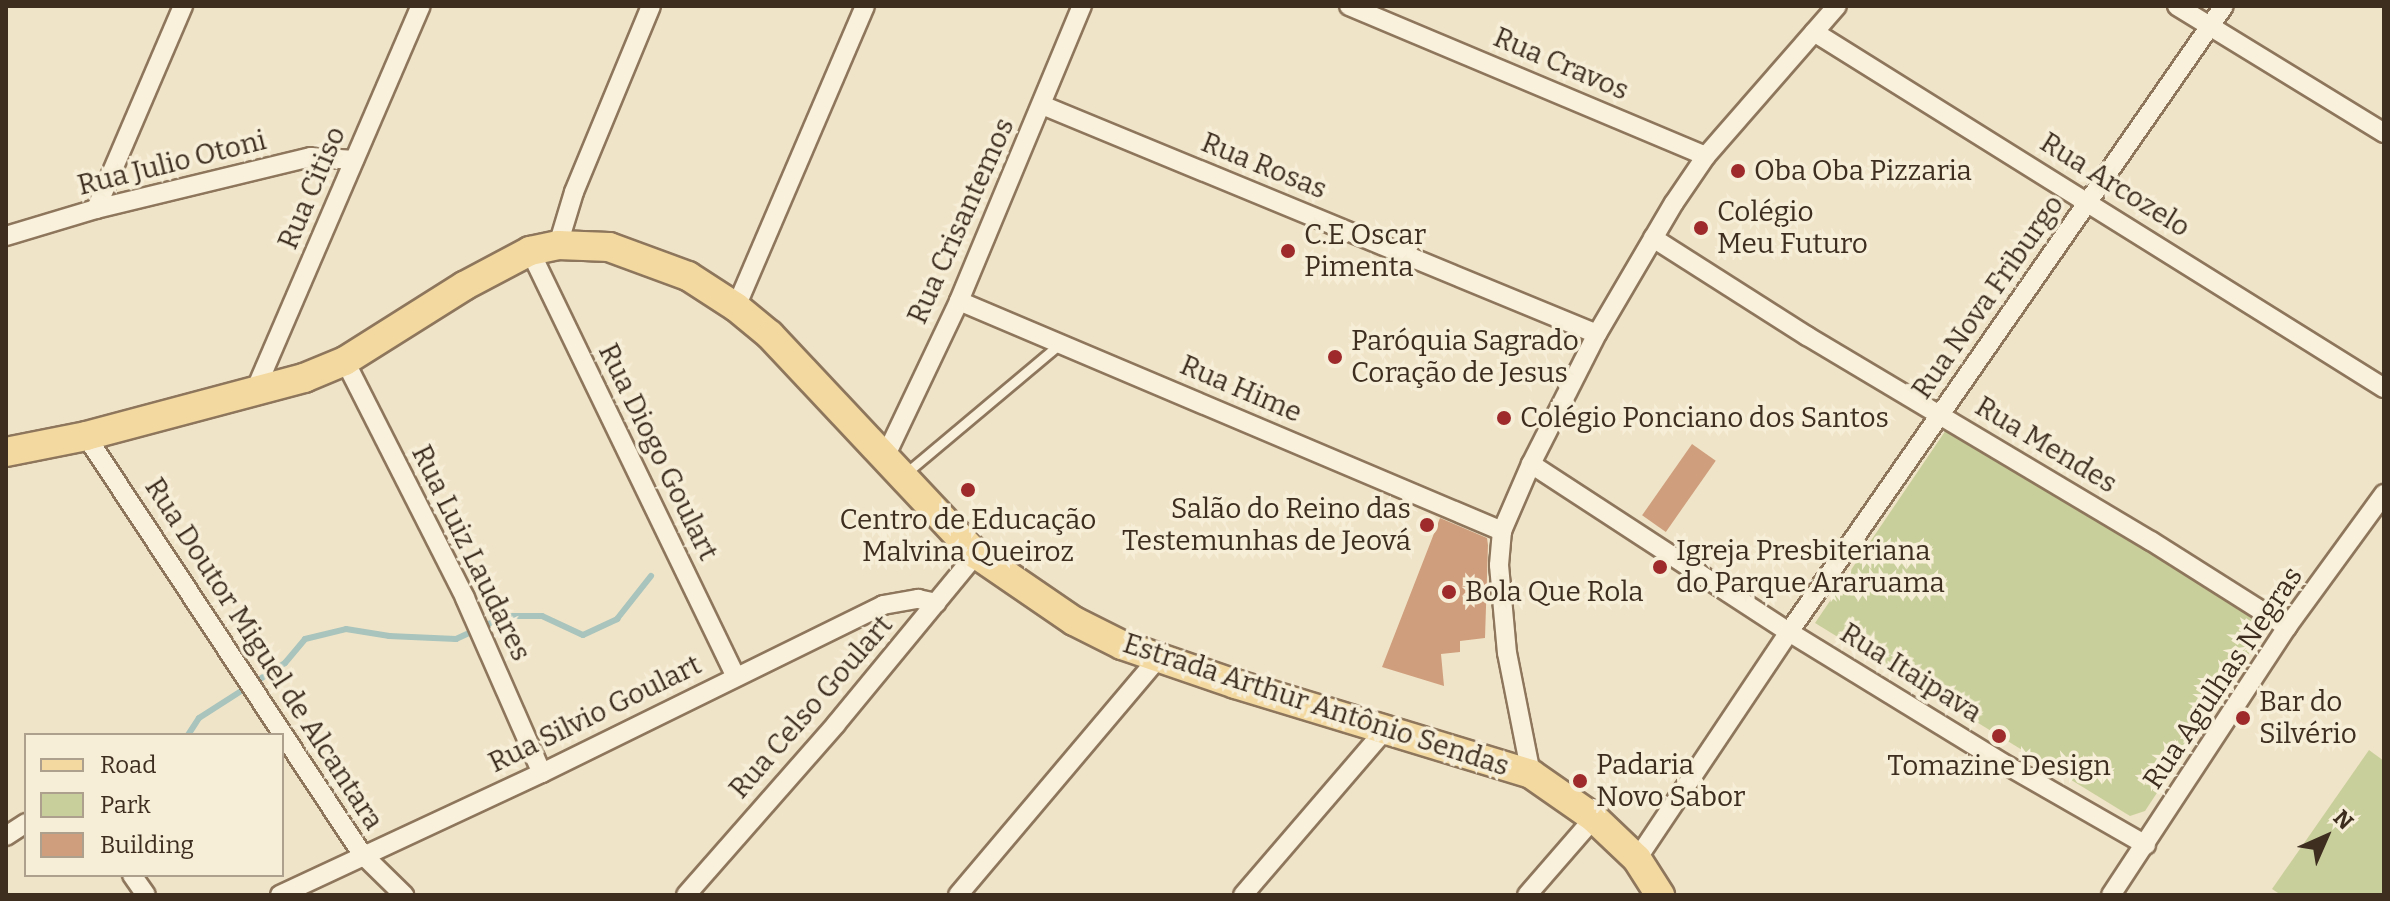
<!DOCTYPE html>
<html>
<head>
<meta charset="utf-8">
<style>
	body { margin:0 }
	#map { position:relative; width:2390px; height:901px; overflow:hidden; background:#f0e4c8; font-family:Bitter,serif }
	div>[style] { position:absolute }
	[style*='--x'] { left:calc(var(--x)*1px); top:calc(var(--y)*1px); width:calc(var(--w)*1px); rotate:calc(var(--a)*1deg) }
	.green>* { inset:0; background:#c9cf9b }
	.stream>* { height:6px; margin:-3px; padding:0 3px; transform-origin:3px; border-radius:3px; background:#a9c4bc }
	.building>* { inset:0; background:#cf9f7d; transform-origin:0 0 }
	.roads { filter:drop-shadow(2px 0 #8d765c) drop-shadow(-2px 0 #8d765c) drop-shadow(0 2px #8d765c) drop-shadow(0 -2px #8d765c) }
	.lane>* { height:9px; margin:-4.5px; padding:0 4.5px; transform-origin:4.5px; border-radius:4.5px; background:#faf1dc }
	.street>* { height:18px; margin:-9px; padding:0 9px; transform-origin:9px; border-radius:9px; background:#faf1dc }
	.primary>* { height:28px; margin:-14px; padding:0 14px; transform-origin:14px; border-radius:14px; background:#f3d9a0 }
	.dots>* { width:22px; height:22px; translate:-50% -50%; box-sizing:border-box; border:4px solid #f7eed8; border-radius:50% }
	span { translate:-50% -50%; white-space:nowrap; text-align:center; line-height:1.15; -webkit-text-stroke:7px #f7eed8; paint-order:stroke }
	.street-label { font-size:28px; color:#3d2e20 }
	.poi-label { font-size:28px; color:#3d2e20 }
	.left { translate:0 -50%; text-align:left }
	.right { translate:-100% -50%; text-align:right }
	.frame { position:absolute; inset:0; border:8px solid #3d2e20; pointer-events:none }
	.legend { position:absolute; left:24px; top:733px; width:260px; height:144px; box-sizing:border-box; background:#f7eed8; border:2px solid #ada18e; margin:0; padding:10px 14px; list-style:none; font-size:24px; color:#3d2e20 }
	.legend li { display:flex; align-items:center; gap:16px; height:40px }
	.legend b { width:40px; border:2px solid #ada18e }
	.north { position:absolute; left:2286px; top:797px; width:80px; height:80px; -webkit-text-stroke:6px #f7eed8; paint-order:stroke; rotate:45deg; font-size:22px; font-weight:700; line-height:32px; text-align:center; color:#3d2e20 }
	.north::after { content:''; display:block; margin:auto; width:28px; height:36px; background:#3d2e20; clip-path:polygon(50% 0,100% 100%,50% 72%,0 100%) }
</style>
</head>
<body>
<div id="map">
	<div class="green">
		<div style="clip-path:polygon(1948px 427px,2267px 626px,2145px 811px,2130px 816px,1815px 623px)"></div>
		<div style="clip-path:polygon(2369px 750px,2384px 761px,2384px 895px,2281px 895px,2272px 889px)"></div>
	</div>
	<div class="stream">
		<div style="--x:188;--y:735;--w:20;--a:-57"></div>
		<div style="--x:199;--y:718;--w:102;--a:-32.6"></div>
		<div style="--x:285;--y:663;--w:31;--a:-50"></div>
		<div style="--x:305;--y:639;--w:42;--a:-13.7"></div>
		<div style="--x:346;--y:629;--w:44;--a:9.2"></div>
		<div style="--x:389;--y:636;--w:67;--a:2.6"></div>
		<div style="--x:456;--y:639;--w:55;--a:-24.7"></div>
		<div style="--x:506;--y:616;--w:36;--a:0"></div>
		<div style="--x:542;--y:616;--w:45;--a:24.9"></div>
		<div style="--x:583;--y:635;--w:38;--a:-25"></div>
		<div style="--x:617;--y:619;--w:55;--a:-51.7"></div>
	</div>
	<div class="building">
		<div style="left:1692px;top:444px;width:29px;height:87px;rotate:35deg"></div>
		<div style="clip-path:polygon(1440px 518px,1487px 538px,1488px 545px,1485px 638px,1460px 641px,1460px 652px,1441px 654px,1444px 686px,1382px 667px)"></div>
	</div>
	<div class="roads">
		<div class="lane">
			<div style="--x:906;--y:473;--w:201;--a:-40"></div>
		</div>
		<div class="street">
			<div style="--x:1349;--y:6;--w:387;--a:22.8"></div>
			<div style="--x:2177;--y:6;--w:243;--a:31.5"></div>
			<div style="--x:1814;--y:32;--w:672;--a:31.99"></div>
			<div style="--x:1042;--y:105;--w:600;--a:22.42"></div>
			<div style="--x:96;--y:209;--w:221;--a:-66.8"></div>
			<div style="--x:6;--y:236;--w:94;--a:-16.7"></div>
			<div style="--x:96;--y:209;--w:221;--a:-13.6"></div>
			<div style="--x:311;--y:157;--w:43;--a:4"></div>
			<div style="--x:1653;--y:238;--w:183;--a:32.5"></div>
			<div style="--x:1807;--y:336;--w:400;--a:30.8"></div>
			<div style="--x:2151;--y:541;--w:161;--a:32.3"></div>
			<div style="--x:558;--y:245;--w:55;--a:-73.2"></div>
			<div style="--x:574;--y:192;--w:201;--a:-67.5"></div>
			<div style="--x:530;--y:251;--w:473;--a:64.2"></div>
			<div style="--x:959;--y:301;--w:590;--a:22.96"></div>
			<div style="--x:736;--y:307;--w:327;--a:-66.8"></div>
			<div style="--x:345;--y:361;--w:266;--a:63.1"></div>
			<div style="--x:465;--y:598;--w:191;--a:66.3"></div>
			<div style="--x:254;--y:393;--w:421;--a:-66.7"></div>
			<div style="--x:86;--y:436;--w:501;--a:56.56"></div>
			<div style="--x:362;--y:854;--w:59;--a:44.3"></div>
			<div style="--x:886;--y:455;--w:170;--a:-64.6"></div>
			<div style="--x:959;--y:301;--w:320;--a:-67.4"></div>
			<div style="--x:1531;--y:464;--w:308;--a:33.1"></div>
			<div style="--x:1789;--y:632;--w:257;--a:31.5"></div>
			<div style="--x:2008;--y:766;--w:159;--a:29.8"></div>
			<div style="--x:1531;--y:774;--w:123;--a:-101.2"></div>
			<div style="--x:1507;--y:653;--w:88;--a:-95.2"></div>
			<div style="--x:1499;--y:565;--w:34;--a:-85"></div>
			<div style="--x:1502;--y:531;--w:73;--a:-66.6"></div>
			<div style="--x:1531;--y:464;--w:146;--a:-63.1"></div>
			<div style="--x:1597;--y:334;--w:152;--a:-59.6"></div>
			<div style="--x:1674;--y:203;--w:57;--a:-55.8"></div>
			<div style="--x:1706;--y:156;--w:199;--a:-48.9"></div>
			<div style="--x:6;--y:836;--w:24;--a:-33"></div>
			<div style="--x:1637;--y:859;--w:273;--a:-56.2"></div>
			<div style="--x:1789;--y:632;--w:762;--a:-55.21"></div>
			<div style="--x:132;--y:875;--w:24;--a:55"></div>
			<div style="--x:280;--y:895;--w:289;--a:-25"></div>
			<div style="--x:542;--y:773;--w:380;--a:-26.2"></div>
			<div style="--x:883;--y:605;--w:36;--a:-10"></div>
			<div style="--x:918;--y:599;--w:19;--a:12"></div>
			<div style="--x:686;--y:895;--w:227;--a:-48.7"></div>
			<div style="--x:836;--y:724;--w:220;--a:-50.5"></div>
			<div style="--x:958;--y:895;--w:310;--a:-49.8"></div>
			<div style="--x:1243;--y:895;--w:216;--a:-49.3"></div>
			<div style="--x:1527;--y:895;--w:102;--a:-49"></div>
			<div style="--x:2111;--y:895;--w:321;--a:-56.7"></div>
			<div style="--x:2287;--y:627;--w:165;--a:-53.9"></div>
		</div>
		<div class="primary">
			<div style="--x:6;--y:452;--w:82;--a:-11.3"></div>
			<div style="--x:86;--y:436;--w:226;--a:-14.9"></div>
			<div style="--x:304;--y:378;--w:44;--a:-22.5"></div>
			<div style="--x:345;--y:361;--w:141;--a:-32.2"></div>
			<div style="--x:464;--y:286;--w:75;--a:-27.9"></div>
			<div style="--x:530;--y:251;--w:29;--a:-12"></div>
			<div style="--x:558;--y:245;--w:51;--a:2.2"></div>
			<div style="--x:609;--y:247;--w:84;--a:20.2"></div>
			<div style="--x:688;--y:276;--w:57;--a:32.9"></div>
			<div style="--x:736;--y:307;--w:44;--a:39.5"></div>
			<div style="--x:770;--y:335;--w:301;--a:46.8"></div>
			<div style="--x:976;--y:554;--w:119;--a:34.4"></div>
			<div style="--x:1074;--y:621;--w:54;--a:26.6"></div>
			<div style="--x:1122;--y:645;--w:120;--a:19"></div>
			<div style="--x:1235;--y:684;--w:309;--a:16.9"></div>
			<div style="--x:1531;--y:774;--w:77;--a:34.9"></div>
			<div style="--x:1594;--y:818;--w:59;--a:43.6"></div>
			<div style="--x:1637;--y:859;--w:43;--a:57.4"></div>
		</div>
	</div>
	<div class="dots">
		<div style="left:1738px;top:171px;background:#9e2a2b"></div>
		<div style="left:1701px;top:228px;background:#9e2a2b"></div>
		<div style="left:1288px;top:251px;background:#9e2a2b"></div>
		<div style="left:1335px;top:357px;background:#9e2a2b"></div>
		<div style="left:1504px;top:418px;background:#9e2a2b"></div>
		<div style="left:968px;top:490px;background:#9e2a2b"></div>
		<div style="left:1427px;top:525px;background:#9e2a2b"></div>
		<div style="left:1660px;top:567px;background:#9e2a2b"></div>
		<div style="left:1449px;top:592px;background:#9e2a2b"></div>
		<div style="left:2243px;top:718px;background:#9e2a2b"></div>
		<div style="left:1999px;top:736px;background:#9e2a2b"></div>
		<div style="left:1580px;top:781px;background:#9e2a2b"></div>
	</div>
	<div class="street-label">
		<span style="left:1561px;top:64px;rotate:23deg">Rua Cravos</span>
		<span style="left:172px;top:163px;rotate:-14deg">Rua Julio Otoni</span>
		<span style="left:1264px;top:166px;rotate:22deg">Rua Rosas</span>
		<span style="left:2115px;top:185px;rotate:32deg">Rua Arcozelo</span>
		<span style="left:312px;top:188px;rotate:-67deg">Rua Citiso</span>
		<span style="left:961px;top:221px;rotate:-66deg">Rua Crisantemos</span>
		<span style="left:1988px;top:297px;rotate:-55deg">Rua Nova Friburgo</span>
		<span style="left:1241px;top:389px;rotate:23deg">Rua Hime</span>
		<span style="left:2046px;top:445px;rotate:31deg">Rua Mendes</span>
		<span style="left:658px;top:452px;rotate:64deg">Rua Diogo Goulart</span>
		<span style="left:471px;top:553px;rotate:64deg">Rua Luiz Laudares</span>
		<span style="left:264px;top:654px;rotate:57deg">Rua Doutor Miguel de Alcantara</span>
		<span style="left:1911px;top:673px;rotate:32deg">Rua Itaipava</span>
		<span style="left:2223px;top:678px;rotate:-56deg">Rua Agulhas Negras</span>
		<span style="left:1316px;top:705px;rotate:18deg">Estrada Arthur Antônio Sendas</span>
		<span style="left:811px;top:707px;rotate:-49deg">Rua Celso Goulart</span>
		<span style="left:595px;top:714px;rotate:-26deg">Rua Silvio Goulart</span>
	</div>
	<div class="poi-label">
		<span class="left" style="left:1754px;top:171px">Oba Oba Pizzaria</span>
		<span class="left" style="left:1717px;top:228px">Colégio<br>Meu Futuro</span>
		<span class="left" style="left:1304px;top:251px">C.E Oscar<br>Pimenta</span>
		<span class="left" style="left:1351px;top:357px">Paróquia Sagrado<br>Coração de Jesus</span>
		<span class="left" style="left:1520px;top:418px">Colégio Ponciano dos Santos</span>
		<span class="right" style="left:1411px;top:525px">Salão do Reino das<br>Testemunhas de Jeová</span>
		<span style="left:968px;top:536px">Centro de Educação<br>Malvina Queiroz</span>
		<span class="left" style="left:1676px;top:567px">Igreja Presbiteriana<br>do Parque Araruama</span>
		<span class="left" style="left:1465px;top:592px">Bola Que Rola</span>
		<span class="left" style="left:2259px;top:718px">Bar do<br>Silvério</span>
		<span class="left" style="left:1596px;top:781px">Padaria<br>Novo Sabor</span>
		<span style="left:1999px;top:766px">Tomazine Design</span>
	</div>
	<div class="frame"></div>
	<ul class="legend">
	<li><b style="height:10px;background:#f3d9a0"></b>Road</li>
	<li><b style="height:22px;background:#c9cf9b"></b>Park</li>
	<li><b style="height:22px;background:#cf9f7d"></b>Building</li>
	</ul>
	<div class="north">N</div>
</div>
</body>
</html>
